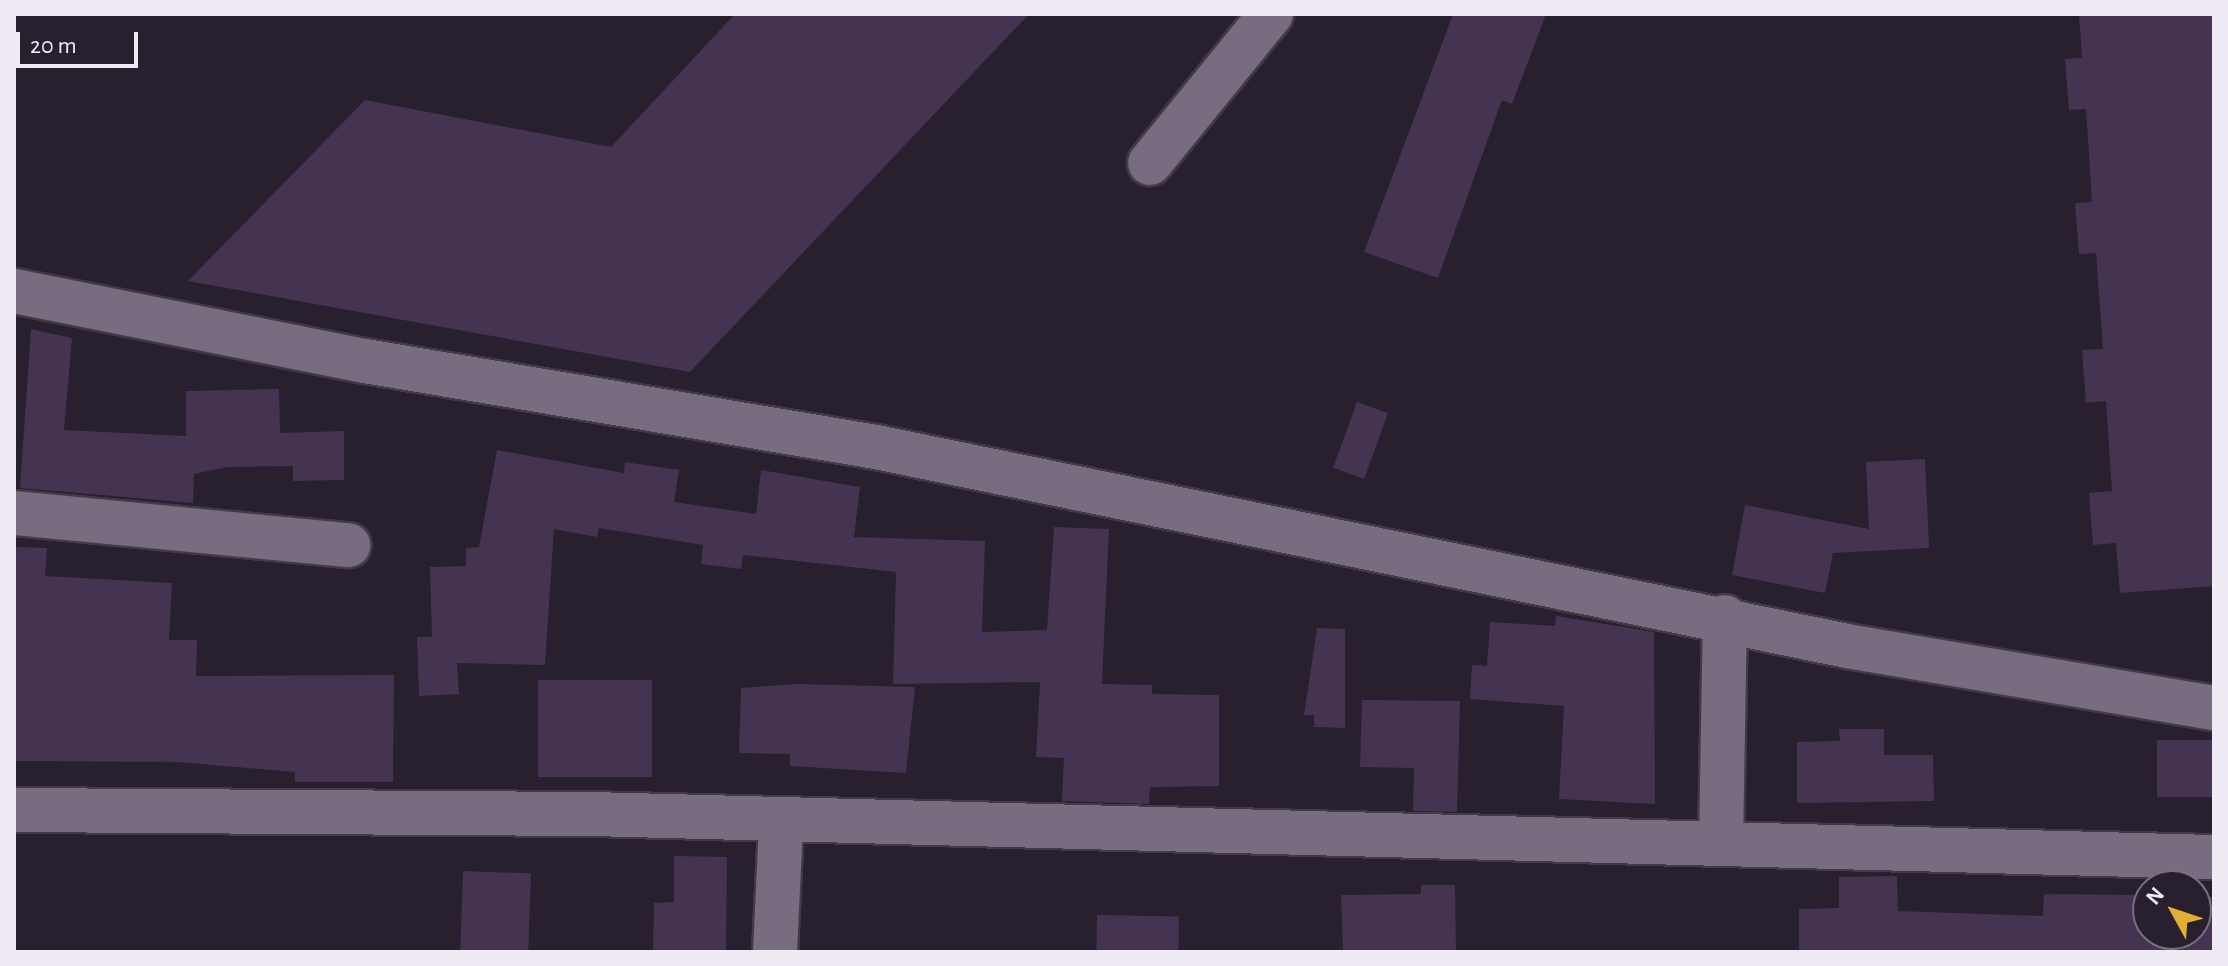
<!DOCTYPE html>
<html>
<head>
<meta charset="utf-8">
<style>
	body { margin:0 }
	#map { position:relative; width:2228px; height:966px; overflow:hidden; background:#281f2f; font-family:"Alegreya Sans",sans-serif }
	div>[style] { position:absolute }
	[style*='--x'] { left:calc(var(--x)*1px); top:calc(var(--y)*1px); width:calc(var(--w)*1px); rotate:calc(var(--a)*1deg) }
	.building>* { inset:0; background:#443451; transform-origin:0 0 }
	.roads { filter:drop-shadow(2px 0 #423a48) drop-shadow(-2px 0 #423a48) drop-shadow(0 2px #423a48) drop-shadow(0 -2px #423a48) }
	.minor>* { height:44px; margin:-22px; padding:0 22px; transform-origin:22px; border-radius:22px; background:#776c80 }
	span { translate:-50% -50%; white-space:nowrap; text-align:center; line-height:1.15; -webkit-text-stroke:6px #281f2f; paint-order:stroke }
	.frame { position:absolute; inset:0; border:16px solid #f0eaf5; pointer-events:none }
	.north { position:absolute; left:2132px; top:870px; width:80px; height:80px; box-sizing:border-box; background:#281f2f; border:2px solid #78707e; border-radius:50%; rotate:310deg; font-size:22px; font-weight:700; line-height:32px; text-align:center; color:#f0eaf5 }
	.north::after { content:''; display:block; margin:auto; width:28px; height:36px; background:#e2ae34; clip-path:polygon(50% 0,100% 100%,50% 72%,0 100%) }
	.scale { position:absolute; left:16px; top:32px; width:122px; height:36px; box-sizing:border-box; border:4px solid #f0eaf5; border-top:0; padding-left:10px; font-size:24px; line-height:28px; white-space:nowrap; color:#f0eaf5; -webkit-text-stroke:6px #281f2f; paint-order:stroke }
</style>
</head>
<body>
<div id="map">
	<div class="building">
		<div style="clip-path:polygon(735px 14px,1029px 14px,690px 372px,188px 281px,365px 100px,611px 147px)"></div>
		<div style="clip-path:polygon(1453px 14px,1546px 14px,1512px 104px,1502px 100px,1438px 278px,1364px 252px)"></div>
		<div style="clip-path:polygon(2079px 14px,2214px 14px,2214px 586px,2120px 593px,2116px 543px,2093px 545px,2089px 493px,2112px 491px,2106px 401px,2086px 403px,2082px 350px,2103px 349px,2096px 253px,2079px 254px,2075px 203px,2092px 202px,2086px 109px,2069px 110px,2065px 59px,2082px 58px)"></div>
		<div style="clip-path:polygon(31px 329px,72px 338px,64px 430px,186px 436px,186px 391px,279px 389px,280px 433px,344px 431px,344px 480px,293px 481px,293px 466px,227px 467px,194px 474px,193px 503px,20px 488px)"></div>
		<div style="left:1357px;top:402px;width:33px;height:70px;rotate:20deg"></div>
		<div style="clip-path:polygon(497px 450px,624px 473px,625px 462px,679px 470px,674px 502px,756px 514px,761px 470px,860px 487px,854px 537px,985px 541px,982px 632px,1047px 630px,1054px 527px,1109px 529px,1102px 684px,1152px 685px,1152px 694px,1219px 695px,1219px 786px,1150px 787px,1149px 804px,1062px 801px,1064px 758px,1036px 757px,1040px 682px,893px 684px,896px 572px,743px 555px,741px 569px,701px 564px,703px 545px,599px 528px,597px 537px,554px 529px,545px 665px,457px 663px,459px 694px,419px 696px,417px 637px,432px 637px,430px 567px,466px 566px,466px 548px,479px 547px)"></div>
		<div style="clip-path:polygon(1925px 459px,1929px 548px,1833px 553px,1825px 593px,1732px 575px,1745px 505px,1869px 529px,1866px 462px)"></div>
		<div style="clip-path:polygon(14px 547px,47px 548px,45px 576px,172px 583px,169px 640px,197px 640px,196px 676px,394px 675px,393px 782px,295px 782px,295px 772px,178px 762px,14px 761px)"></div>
		<div style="clip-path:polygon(1556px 616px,1654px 632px,1655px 804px,1559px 799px,1564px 706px,1470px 699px,1472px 665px,1487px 666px,1490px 622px,1555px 626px)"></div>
		<div style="clip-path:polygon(1317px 628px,1345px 629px,1345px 728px,1314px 727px,1314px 715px,1304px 715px)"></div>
		<div style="left:652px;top:680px;width:97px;height:114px;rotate:90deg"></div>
		<div style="clip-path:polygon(797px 684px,915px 687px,906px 773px,790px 766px,790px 754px,739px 753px,741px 688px)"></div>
		<div style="clip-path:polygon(1362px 700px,1460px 701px,1457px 812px,1413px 811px,1414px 768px,1360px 767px)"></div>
		<div style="clip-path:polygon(1839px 729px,1884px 729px,1884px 755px,1933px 755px,1934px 801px,1797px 803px,1797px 742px,1840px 741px)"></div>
		<div style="left:2157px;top:740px;width:57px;height:57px"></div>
		<div style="clip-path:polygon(674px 856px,727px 857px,726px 952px,653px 952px,654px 903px,674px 902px)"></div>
		<div style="left:463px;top:871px;width:68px;height:81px;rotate:2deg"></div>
		<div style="clip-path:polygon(1897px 876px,1898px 911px,2043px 916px,2044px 894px,2148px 895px,2148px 934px,2196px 934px,2196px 896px,2214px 897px,2214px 952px,1799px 952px,1799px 909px,1839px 908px,1839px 877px)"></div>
		<div style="clip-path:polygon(1421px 885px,1455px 885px,1456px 952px,1343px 952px,1341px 895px,1421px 894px)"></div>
		<div style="left:1097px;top:915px;width:82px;height:37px;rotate:1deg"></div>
	</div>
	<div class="roads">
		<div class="minor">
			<div style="--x:1150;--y:163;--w:192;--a:-50.9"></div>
			<div style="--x:14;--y:291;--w:358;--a:11.3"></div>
			<div style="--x:365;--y:361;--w:518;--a:9.55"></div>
			<div style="--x:876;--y:447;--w:991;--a:11.58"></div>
			<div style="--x:1847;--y:646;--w:372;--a:9.6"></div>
			<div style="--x:14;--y:513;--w:336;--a:5.5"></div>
			<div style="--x:14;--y:810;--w:578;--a:0.4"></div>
			<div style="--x:592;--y:814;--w:1623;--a:1.52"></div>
			<div style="--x:1721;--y:843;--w:226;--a:-89"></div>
			<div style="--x:775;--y:952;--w:129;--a:-87.3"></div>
		</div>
	</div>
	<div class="frame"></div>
	<div class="north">N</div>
	<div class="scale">20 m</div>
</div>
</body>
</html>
